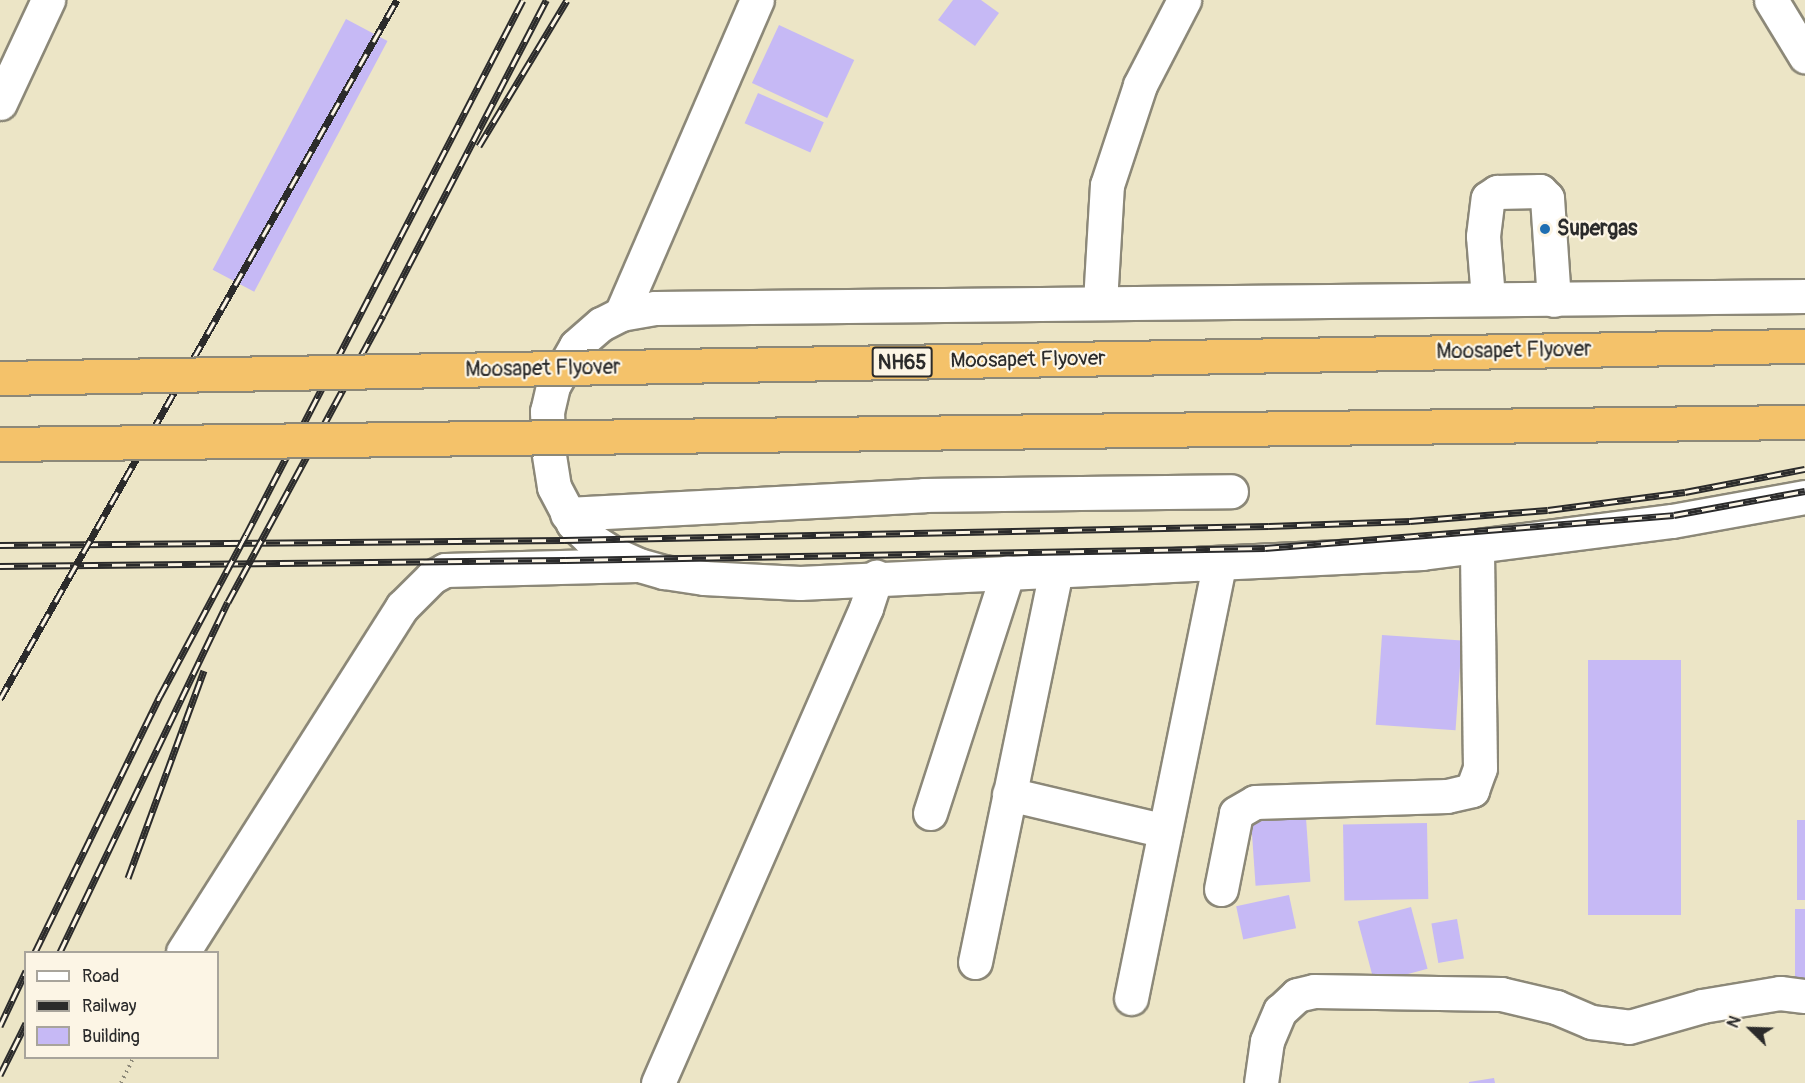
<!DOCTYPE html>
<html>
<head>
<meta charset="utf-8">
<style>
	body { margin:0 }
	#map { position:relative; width:1805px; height:1083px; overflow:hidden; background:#ece5c6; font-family:Pangolin,sans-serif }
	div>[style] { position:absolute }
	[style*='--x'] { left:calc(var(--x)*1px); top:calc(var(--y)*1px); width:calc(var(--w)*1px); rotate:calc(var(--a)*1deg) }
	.building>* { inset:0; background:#c6b9f5; transform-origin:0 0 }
	.path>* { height:4px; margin-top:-2px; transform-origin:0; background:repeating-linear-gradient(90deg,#8c8878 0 1.5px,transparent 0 6px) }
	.roads { filter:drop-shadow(2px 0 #8c8878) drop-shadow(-2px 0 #8c8878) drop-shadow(0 2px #8c8878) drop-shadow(0 -2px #8c8878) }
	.minor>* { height:33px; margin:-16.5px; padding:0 16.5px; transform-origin:16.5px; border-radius:16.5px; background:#fff }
	.rail>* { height:7px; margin-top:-3.5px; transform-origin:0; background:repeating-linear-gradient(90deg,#fcf5e5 0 14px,#2b2b2b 0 28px); box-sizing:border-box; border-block:2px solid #2b2b2b }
	.bridges { filter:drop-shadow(2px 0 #8c8878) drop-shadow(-2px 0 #8c8878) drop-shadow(0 2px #8c8878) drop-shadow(0 -2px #8c8878) }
	.highway-bridge>* { height:33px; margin:-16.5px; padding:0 16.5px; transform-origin:16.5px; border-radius:16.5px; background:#f4c26a }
	.dots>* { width:16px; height:16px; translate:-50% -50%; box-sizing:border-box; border:3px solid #fcf5e5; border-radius:50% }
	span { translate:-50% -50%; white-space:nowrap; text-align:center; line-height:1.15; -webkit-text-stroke:4.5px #fcf5e5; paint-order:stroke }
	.shield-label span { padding:2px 4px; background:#fcf5e5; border:2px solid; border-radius:4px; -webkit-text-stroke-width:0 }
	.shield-label { font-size:20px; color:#2b2b2b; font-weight:700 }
	.poi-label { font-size:21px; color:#2b2b2b; font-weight:700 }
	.left { translate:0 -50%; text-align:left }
	.street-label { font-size:21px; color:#2b2b2b }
	.legend { position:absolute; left:24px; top:951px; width:195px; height:108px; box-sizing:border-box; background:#fcf5e5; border:2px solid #a8a49b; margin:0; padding:8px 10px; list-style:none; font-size:18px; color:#2b2b2b }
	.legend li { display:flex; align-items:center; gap:12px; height:30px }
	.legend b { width:30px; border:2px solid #a8a49b }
	.north { position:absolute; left:1721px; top:999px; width:60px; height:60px; -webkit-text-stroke:4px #fcf5e5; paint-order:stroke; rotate:293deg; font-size:16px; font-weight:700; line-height:24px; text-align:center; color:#2b2b2b }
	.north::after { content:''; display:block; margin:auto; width:21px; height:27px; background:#2b2b2b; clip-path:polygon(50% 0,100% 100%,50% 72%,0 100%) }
</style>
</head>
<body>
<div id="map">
	<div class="building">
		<div style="clip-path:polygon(953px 0,981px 0,999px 13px,975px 46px,938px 20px)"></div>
		<div style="left:346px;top:19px;width:47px;height:284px;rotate:28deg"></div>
		<div style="left:779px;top:25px;width:83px;height:64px;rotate:25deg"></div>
		<div style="left:758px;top:93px;width:72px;height:33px;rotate:24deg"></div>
		<div style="left:1382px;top:635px;width:80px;height:90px;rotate:4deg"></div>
		<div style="left:1681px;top:660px;width:255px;height:93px;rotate:90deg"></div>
		<div style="left:1306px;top:818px;width:64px;height:55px;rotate:86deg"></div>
		<div style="left:1797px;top:820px;width:8px;height:80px"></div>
		<div style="left:1427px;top:823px;width:76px;height:84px;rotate:89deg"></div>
		<div style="left:1289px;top:895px;width:34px;height:54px;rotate:78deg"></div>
		<div style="left:1411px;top:907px;width:64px;height:55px;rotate:75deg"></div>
		<div style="left:1795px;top:909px;width:10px;height:78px"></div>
		<div style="left:1457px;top:919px;width:40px;height:26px;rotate:80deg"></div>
		<div style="clip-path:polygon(1494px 1078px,1495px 1083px,1469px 1083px,1469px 1082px)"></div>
	</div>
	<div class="path">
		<div style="--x:121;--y:1083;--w:28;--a:-64"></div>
	</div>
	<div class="roads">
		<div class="minor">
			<div style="--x:1771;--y:0;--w:66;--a:58.7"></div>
			<div style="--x:0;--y:103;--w:114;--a:-65"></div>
			<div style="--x:1805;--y:296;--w:1150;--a:179.4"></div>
			<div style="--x:655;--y:308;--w:35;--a:170"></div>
			<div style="--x:621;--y:314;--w:22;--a:153"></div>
			<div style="--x:601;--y:324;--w:33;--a:139"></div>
			<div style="--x:576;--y:346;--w:46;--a:119.9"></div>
			<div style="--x:553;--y:386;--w:26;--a:103"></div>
			<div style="--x:547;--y:411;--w:38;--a:88"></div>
			<div style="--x:548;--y:449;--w:38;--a:81"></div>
			<div style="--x:554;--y:487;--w:41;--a:62.2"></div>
			<div style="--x:573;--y:523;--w:22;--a:43"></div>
			<div style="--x:589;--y:538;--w:27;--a:33"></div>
			<div style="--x:612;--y:553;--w:30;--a:24"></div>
			<div style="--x:639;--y:565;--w:26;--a:16"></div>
			<div style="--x:664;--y:572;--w:40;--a:8.5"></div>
			<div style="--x:704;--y:578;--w:96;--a:3"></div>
			<div style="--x:800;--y:583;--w:623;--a:-2.76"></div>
			<div style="--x:1422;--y:553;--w:252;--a:-7.3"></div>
			<div style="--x:1672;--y:521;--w:135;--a:-10.2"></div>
			<div style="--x:1488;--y:298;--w:62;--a:-94.6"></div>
			<div style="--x:1483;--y:236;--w:38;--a:-83"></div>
			<div style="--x:1488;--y:198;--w:11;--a:-34"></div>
			<div style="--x:1497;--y:192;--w:43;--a:-1.3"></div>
			<div style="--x:1540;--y:191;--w:10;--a:45"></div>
			<div style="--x:1547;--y:198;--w:102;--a:86.1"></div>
			<div style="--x:1100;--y:302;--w:117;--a:-86.6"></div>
			<div style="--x:1107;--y:185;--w:105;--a:-71.7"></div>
			<div style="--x:1140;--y:85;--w:96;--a:-62.6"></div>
			<div style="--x:621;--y:314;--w:342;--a:-66.6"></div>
			<div style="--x:567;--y:514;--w:358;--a:-3"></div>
			<div style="--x:924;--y:495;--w:307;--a:-0.7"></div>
			<div style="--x:1009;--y:794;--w:160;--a:13.3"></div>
			<div style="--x:930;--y:813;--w:253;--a:-72.1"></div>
			<div style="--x:1221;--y:889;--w:77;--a:-78.8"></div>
			<div style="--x:1236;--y:813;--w:22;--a:-30"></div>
			<div style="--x:1255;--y:802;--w:192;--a:-1.8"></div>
			<div style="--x:1447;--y:796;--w:26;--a:-13"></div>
			<div style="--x:1472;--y:790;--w:23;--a:-70"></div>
			<div style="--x:1480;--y:768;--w:222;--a:-90.8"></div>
			<div style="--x:183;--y:952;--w:409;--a:-57.6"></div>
			<div style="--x:402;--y:607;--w:42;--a:-45"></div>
			<div style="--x:432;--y:577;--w:15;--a:-28"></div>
			<div style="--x:445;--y:570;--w:192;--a:-1.5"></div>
			<div style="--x:975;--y:962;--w:400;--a:-78.3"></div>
			<div style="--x:1131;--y:998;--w:443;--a:-78.5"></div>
			<div style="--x:658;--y:1083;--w:519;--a:-66.35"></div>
			<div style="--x:866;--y:608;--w:33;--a:-72"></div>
			<div style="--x:1261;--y:1083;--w:42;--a:-81.9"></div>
			<div style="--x:1267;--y:1041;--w:33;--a:-67"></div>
			<div style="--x:1280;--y:1011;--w:23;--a:-43"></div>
			<div style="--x:1297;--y:995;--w:17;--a:-13"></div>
			<div style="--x:1314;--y:991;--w:187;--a:0.9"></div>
			<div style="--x:1501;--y:994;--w:57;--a:13.3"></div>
			<div style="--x:1556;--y:1007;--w:38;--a:23"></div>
			<div style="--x:1591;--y:1022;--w:38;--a:7"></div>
			<div style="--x:1629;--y:1027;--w:76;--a:-16"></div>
			<div style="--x:1702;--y:1006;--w:79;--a:-9.5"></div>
			<div style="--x:1780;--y:993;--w:25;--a:7"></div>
		</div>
	</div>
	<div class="rail">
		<div style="--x:479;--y:146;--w:170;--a:-58.9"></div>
		<div style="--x:0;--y:545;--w:564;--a:-0.51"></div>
		<div style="--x:564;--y:540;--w:705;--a:-1.14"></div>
		<div style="--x:1269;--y:526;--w:141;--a:-2"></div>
		<div style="--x:1410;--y:521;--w:138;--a:-4.6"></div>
		<div style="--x:1548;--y:510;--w:138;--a:-7.5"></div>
		<div style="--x:1685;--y:492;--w:122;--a:-10.9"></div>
		<div style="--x:0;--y:566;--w:566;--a:-0.61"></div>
		<div style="--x:566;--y:560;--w:699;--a:-0.98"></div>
		<div style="--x:1265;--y:548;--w:410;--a:-4.6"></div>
		<div style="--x:1674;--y:515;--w:133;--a:-10.4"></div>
		<div style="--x:0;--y:699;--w:804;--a:-60.41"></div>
		<div style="--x:128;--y:878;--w:221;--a:-69.9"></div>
		<div style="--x:35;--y:952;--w:285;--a:-64"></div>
		<div style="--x:160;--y:696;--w:183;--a:-61.9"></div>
		<div style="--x:246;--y:535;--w:602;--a:-62.63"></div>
		<div style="--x:60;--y:952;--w:388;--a:-64.4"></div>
		<div style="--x:228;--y:602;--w:326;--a:-61.6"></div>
		<div style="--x:383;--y:315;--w:355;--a:-62.6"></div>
		<div style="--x:0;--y:1026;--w:61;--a:-64.7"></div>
		<div style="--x:0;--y:1075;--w:58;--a:-63.4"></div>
	</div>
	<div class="bridges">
		<div class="highway-bridge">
			<div style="--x:0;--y:378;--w:1805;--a:-1.02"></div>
			<div style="--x:0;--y:444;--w:1805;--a:-0.7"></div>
		</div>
	</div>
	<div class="dots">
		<div style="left:1545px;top:229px;background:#1f6fb2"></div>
	</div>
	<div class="shield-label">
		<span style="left:902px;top:362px">NH65</span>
	</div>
	<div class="poi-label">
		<span class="left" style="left:1557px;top:229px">Supergas</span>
	</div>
	<div class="street-label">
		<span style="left:1514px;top:351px;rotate:-1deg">Moosapet Flyover</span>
		<span style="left:1028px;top:360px;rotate:-1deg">Moosapet Flyover</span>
		<span style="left:543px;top:369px;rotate:-1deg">Moosapet Flyover</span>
	</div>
	<ul class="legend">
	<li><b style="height:8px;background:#fff"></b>Road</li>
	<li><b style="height:8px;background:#2b2b2b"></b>Railway</li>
	<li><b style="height:16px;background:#c6b9f5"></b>Building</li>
	</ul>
	<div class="north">N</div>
</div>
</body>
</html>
